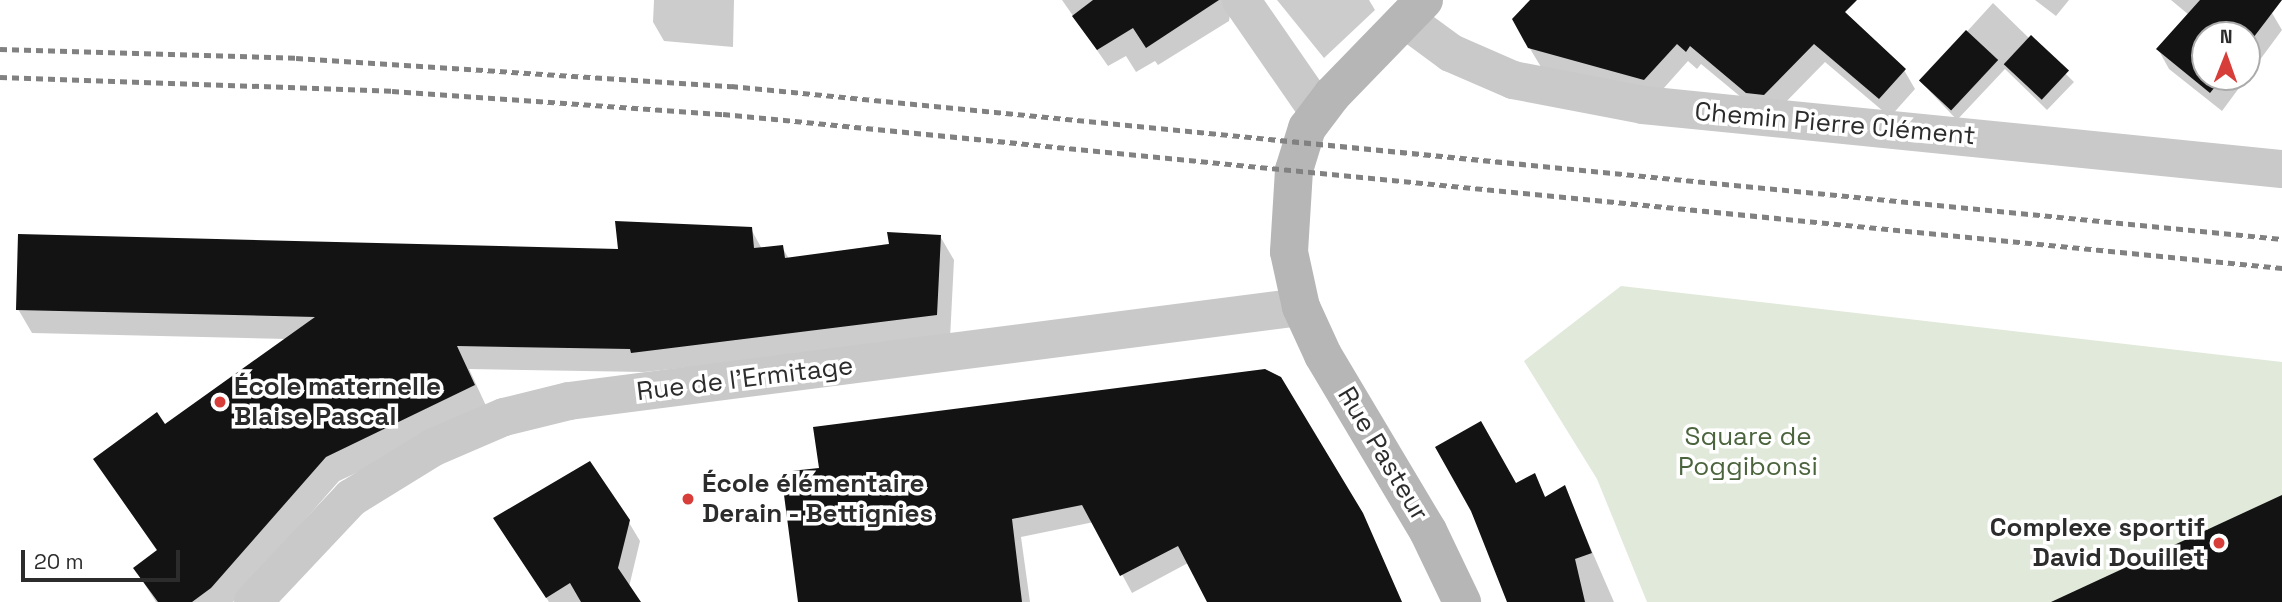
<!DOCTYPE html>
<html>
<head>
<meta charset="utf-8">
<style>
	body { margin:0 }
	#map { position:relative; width:2282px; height:602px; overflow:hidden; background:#fff; font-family:"Space Grotesk",sans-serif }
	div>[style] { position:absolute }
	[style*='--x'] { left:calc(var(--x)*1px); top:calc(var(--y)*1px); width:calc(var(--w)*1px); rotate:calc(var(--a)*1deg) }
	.green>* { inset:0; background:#e1e9da }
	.shadow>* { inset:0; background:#0003 }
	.building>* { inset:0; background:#131313; transform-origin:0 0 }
	.street>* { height:38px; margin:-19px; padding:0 19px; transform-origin:19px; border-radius:19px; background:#c9c9c9 }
	.secondary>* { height:38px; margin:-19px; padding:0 19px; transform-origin:19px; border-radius:19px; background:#b6b6b6 }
	.rail>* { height:5px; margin-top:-2.5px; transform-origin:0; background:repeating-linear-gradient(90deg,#818181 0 7px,transparent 0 12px) }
	.dots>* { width:19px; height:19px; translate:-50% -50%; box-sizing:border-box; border:4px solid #fff; border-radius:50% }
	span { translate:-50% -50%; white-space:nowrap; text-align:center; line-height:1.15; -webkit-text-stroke:7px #fff; paint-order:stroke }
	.street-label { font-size:26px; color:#2c2c2c }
	.poi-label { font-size:26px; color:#2c2c2c; font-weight:700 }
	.left { translate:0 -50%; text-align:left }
	.right { translate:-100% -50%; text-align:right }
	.park-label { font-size:26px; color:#4b643d }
	.north { position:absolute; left:2191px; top:21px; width:70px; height:70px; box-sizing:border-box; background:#fff; border:2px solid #ababab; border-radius:50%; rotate:1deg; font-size:19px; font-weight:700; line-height:28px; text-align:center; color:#2c2c2c }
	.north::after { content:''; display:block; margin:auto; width:24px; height:32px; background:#d83e39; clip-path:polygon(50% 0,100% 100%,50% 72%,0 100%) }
	.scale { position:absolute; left:21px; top:550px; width:159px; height:32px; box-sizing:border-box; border:4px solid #2c2c2c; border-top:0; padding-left:9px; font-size:21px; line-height:24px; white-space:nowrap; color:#2c2c2c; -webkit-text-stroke:5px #fff; paint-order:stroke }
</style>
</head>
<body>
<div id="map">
	<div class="green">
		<div style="clip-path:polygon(1621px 286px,2282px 362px,2282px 602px,1647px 602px,1597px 479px,1524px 361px)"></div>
	</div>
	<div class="shadow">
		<div style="clip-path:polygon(654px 0,734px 0,733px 47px,664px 41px,653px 22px)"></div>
		<div style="clip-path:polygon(1062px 0,1243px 0,1231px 8px,1229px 21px,1158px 65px,1155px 61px,1136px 72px,1126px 56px,1108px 66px)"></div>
		<div style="clip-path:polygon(1277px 0,1369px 0,1375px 10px,1324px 58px)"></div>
		<div style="clip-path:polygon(1532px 0,1830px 0,1904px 70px,1915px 89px,1890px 117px,1825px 62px,1775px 113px,1759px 112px,1701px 64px,1697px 69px,1688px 61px,1655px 98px,1541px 67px,1529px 47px)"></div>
		<div style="clip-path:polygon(2035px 0,2069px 0,2056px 16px)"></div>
		<div style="clip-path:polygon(evenodd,2171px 0,2255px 0,2272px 13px,2282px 30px,2222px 111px,2169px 69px,2158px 49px,2189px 15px,2171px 0,2205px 35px,2247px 35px,2247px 77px,2205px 77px,2205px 35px)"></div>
		<div style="clip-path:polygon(1993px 3px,2074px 82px,2047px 110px,2005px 69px,1957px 120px,1921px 82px)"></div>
		<div style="clip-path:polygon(751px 229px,762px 249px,782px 247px,789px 259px,940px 236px,954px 260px,950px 339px,644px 372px,469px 369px,488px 410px,339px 481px,233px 602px,156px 602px,135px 569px,158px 552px,95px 460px,165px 427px,287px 339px,32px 333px,18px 309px,620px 251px)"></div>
		<div style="clip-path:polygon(1438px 448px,1516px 485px,1534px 475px,1546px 498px,1564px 487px,1614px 602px,1510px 602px,1482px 533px)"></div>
		<div style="clip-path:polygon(783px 474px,1362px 514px,1402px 602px,1208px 602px,1188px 563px,1132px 593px,1094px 522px,1021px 537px,1030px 602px,799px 602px)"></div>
		<div style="clip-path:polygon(628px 521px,640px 541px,629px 587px,639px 602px,549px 602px,507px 537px)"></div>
	</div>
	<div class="building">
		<div style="clip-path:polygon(1093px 0,1219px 0,1146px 48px,1133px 28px,1097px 50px,1072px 16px)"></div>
		<div style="clip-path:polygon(1530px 0,1857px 0,1845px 12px,1906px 69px,1879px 99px,1814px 44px,1764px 95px,1746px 93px,1690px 46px,1686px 52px,1677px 44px,1644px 80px,1528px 48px,1512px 19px)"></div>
		<div style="clip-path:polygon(2200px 0,2282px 0,2247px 46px,2247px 35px,2205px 35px,2205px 77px,2223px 77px,2210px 93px,2156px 49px)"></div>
		<div style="left:1966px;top:30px;width:44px;height:69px;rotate:43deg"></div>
		<div style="left:2031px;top:35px;width:52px;height:40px;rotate:43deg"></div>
		<div style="clip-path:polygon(615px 221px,752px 227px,754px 248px,783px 245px,785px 258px,889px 244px,887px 232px,941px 235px,937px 315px,631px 353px,630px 349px,457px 346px,475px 385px,326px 457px,211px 588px,192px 602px,158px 602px,133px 568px,157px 550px,93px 459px,157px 412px,165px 424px,315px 317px,16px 310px,18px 234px,618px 249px)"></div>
		<div style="clip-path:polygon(1265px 369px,1281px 377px,1363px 513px,1402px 602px,1207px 602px,1178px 546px,1120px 576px,1082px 505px,1012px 519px,1022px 602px,798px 602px,781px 472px,819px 468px,813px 427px)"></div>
		<div style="clip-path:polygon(1481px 421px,1516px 483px,1535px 473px,1545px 497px,1565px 485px,1592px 553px,1575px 559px,1585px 602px,1507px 602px,1471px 511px,1435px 447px)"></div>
		<div style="clip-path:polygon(590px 461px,630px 520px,618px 568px,641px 602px,581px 602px,570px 583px,546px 598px,493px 518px)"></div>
		<div style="clip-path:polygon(2282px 495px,2282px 602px,2051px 602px)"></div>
	</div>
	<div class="street">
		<div style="--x:1241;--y:0;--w:135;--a:55.3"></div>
		<div style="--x:1406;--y:20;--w:56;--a:36.3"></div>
		<div style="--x:1451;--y:53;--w:68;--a:23.5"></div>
		<div style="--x:1513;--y:80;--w:132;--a:10.9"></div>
		<div style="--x:1643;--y:105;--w:642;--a:5.72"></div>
		<div style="--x:253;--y:602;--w:143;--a:-46.7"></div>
		<div style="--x:351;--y:498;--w:97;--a:-31.6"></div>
		<div style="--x:434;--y:447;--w:76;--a:-23.2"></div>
		<div style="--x:504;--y:417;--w:67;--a:-13.8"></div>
		<div style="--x:569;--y:401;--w:738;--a:-7.32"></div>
	</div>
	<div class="secondary">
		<div style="--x:1424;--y:0;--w:132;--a:134.1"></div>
		<div style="--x:1332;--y:95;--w:41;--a:127.1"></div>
		<div style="--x:1307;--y:128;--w:44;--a:107.2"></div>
		<div style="--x:1294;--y:170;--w:82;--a:93.5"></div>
		<div style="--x:1289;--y:252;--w:56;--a:77.7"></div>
		<div style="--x:1301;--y:307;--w:53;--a:65.4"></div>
		<div style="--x:1323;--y:355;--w:205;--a:59.2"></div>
		<div style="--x:1428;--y:531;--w:79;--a:64.4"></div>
	</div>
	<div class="rail">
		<div style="--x:0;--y:49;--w:296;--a:1.7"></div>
		<div style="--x:296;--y:58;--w:436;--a:3.7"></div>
		<div style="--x:731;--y:86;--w:1559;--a:5.63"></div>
		<div style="--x:0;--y:77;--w:392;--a:2"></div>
		<div style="--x:392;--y:91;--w:332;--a:4"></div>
		<div style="--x:723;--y:114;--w:1567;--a:5.64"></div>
	</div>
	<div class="dots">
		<div style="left:220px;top:402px;background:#d83e39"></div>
		<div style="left:688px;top:499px;background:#d83e39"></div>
		<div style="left:2219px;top:543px;background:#d83e39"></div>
	</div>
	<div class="street-label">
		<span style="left:1835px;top:124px;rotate:5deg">Chemin Pierre Clément</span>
		<span style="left:745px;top:379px;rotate:-7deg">Rue de l'Ermitage</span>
		<span style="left:1383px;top:454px;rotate:59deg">Rue Pasteur</span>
	</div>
	<div class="poi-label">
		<span class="left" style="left:234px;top:402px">École maternelle<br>Blaise Pascal</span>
		<span class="left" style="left:702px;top:499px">École élémentaire<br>Derain - Bettignies</span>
		<span class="right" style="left:2205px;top:543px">Complexe sportif<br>David Douillet</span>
	</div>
	<div class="park-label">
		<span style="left:1748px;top:452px">Square de<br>Poggibonsi</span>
	</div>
	<div class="north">N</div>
	<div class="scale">20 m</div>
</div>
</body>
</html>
